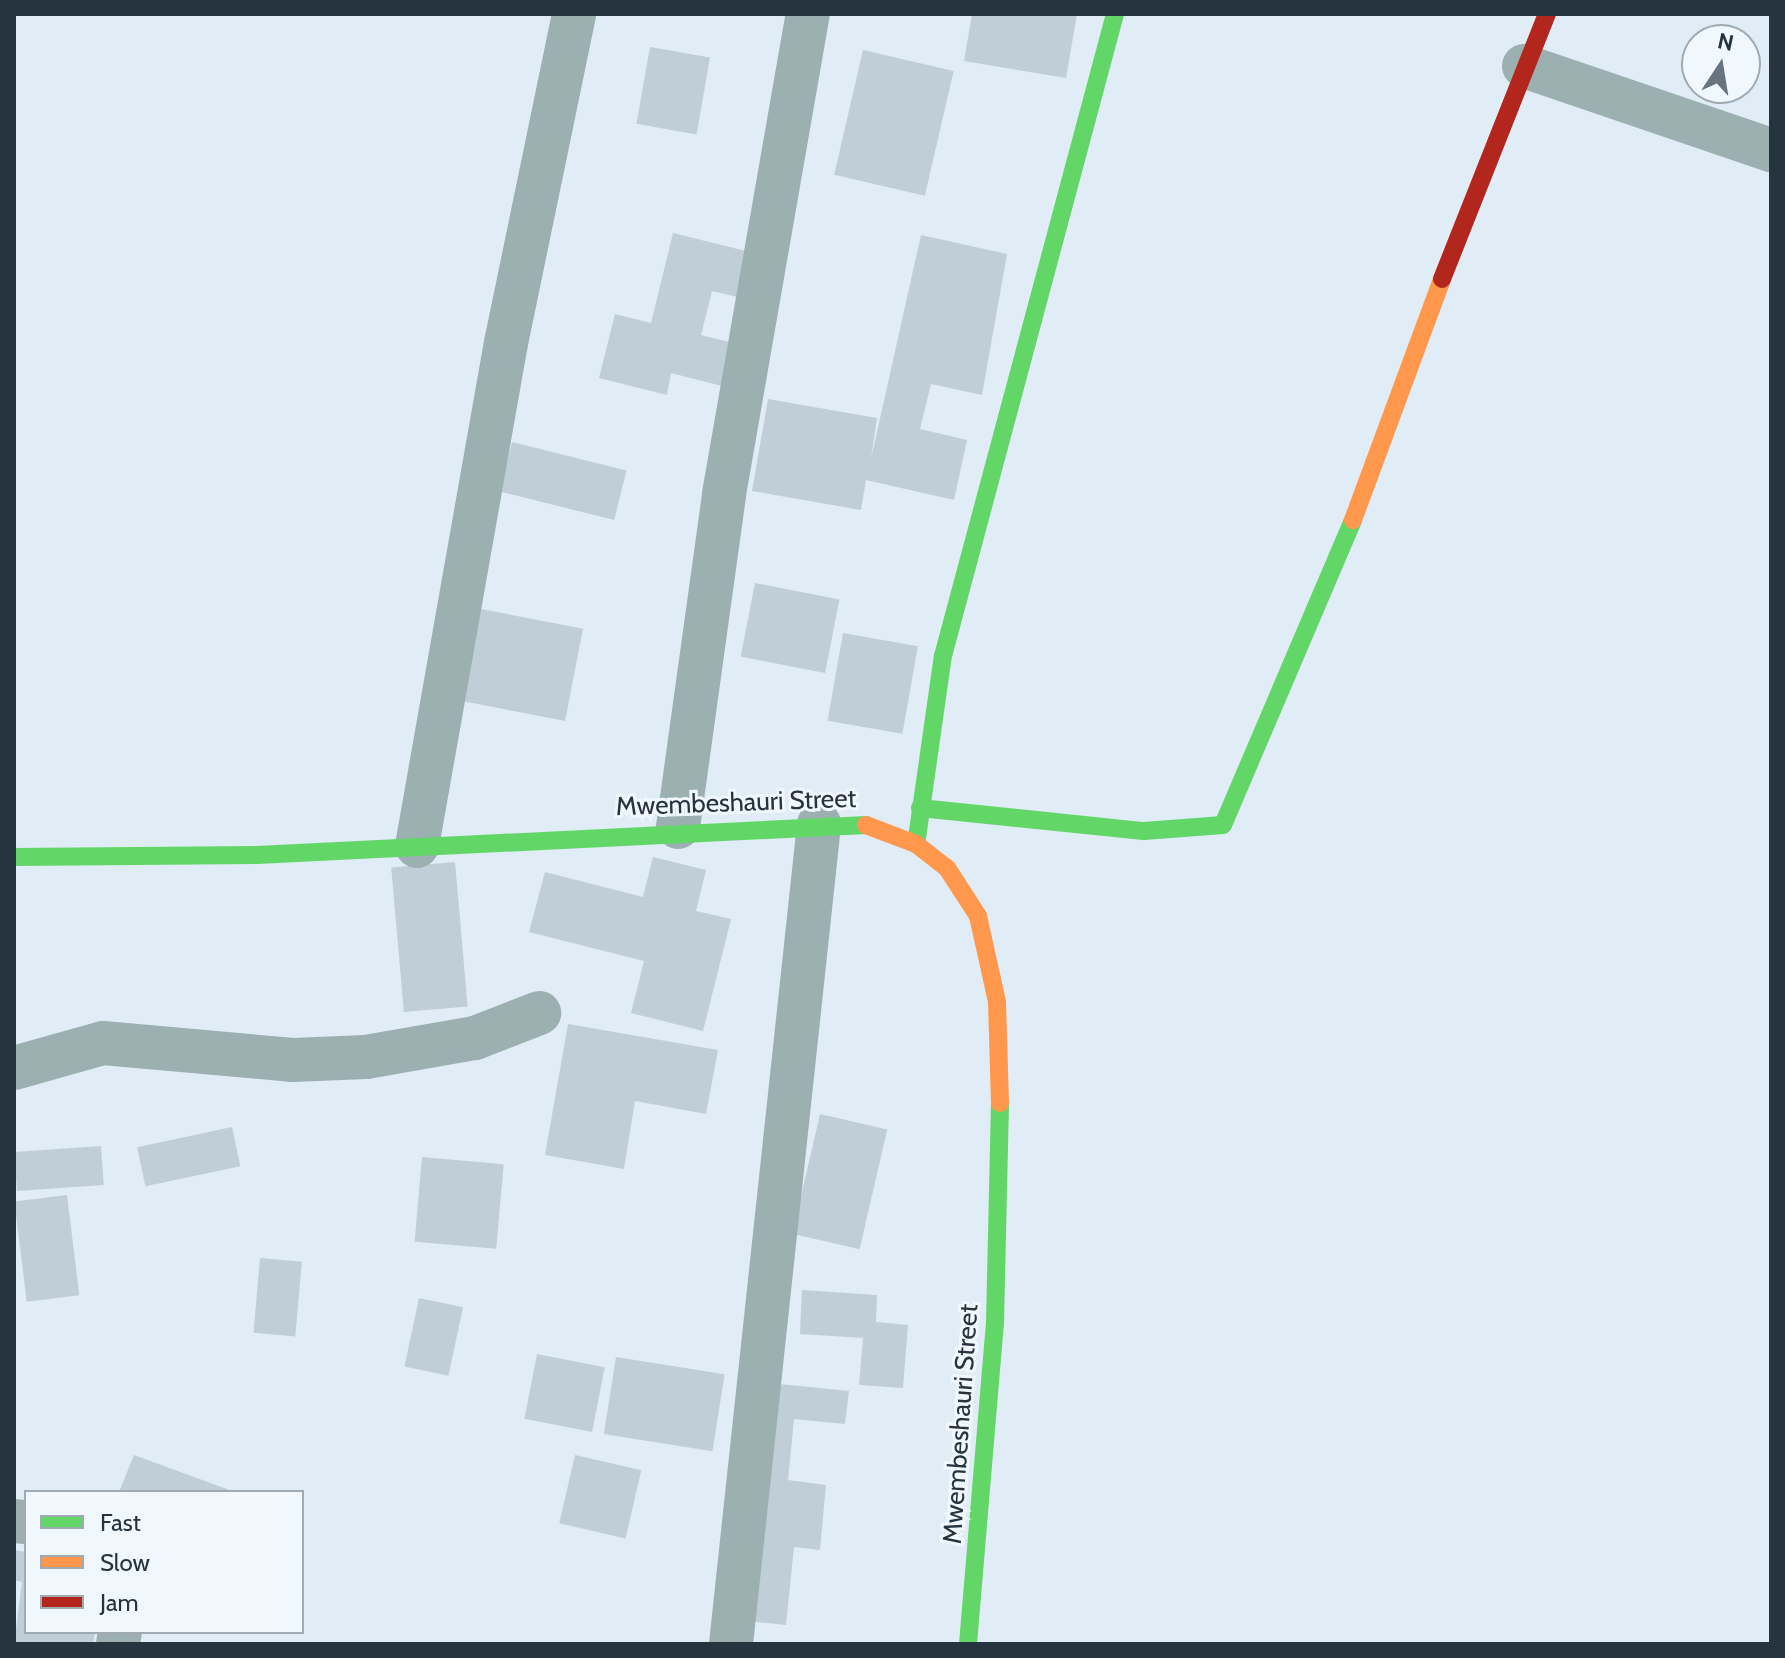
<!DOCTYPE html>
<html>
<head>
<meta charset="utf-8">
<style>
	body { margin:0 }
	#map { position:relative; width:1785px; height:1658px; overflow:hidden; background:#e0ecf6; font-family:Cabin,sans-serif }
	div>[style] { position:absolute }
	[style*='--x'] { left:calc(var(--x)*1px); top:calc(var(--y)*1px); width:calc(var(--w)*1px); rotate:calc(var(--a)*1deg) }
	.building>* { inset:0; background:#c0cfd7; transform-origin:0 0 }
	.street>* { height:44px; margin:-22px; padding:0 22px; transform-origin:22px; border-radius:22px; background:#9cb0b2 }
	.fast>* { height:18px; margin:-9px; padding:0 9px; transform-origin:9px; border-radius:9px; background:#63d668 }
	.slow>* { height:18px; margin:-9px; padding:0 9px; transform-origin:9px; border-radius:9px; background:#ff974d }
	.jam>* { height:18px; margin:-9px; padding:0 9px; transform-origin:9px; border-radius:9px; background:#b3261e }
	span { translate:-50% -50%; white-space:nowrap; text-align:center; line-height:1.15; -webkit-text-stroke:6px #f0f8fe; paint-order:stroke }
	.street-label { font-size:26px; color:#263440 }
	.frame { position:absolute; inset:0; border:16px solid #263440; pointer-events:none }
	.legend { position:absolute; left:24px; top:1490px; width:280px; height:144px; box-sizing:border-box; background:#f0f8fe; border:2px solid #9faab2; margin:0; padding:10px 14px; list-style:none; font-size:24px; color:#263440 }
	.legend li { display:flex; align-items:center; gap:16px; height:40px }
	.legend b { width:40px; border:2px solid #9faab2 }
	.north { position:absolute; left:1681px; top:24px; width:80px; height:80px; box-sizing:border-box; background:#f0f8fe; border:2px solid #9faab2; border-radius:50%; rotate:12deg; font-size:22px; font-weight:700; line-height:32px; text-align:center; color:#263440 }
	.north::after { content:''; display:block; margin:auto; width:28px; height:36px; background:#677480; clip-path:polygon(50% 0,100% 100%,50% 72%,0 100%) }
</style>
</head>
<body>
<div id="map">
	<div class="building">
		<div style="clip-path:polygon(972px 14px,1077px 14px,1066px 78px,964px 61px)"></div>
		<div style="left:650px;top:47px;width:61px;height:78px;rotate:10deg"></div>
		<div style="left:863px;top:50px;width:93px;height:128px;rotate:13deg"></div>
		<div style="clip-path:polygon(673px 233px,758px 254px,746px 299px,712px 291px,701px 335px,741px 345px,730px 388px,671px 373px,667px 395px,599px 378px,615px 314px,651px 323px)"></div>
		<div style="clip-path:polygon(921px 235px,1007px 254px,982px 395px,931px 384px,920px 429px,967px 440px,954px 500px,866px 480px,861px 510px,752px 491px,768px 399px,877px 418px,871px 459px)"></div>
		<div style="left:512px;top:442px;width:118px;height:51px;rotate:14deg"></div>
		<div style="left:755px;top:583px;width:86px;height:75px;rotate:11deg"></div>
		<div style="left:476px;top:608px;width:109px;height:94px;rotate:11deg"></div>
		<div style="left:843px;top:633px;width:76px;height:89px;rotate:10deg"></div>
		<div style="clip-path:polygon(653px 857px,706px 870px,696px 911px,731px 919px,703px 1031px,631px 1013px,644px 961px,529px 932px,545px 872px,643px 897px)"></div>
		<div style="left:455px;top:862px;width:145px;height:64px;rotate:85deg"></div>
		<div style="clip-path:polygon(568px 1024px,718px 1050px,706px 1114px,635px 1101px,624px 1169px,545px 1155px)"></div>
		<div style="left:820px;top:1114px;width:69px;height:123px;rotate:13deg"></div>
		<div style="left:232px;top:1127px;width:40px;height:97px;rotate:78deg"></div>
		<div style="left:101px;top:1146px;width:39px;height:87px;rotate:86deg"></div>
		<div style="left:422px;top:1157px;width:82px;height:85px;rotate:5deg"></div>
		<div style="left:67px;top:1195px;width:101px;height:53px;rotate:83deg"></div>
		<div style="left:260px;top:1258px;width:42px;height:75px;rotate:5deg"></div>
		<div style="clip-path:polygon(802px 1290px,877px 1295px,876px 1322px,908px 1325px,903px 1388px,859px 1385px,863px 1338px,800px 1334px)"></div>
		<div style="left:419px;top:1298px;width:45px;height:70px;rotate:12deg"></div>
		<div style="left:537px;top:1354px;width:69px;height:66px;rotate:11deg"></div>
		<div style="left:616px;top:1357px;width:110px;height:78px;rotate:9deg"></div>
		<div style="clip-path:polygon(769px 1383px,849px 1391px,845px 1424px,794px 1419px,788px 1480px,826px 1485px,820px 1550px,794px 1547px,786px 1625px,746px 1621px)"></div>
		<div style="clip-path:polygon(134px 1455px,235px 1492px,119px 1492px)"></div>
		<div style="left:575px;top:1455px;width:68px;height:70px;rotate:13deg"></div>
		<div style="clip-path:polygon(14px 1550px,26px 1552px,26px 1632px,95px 1632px,93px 1644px,14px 1644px,22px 1582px,14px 1580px)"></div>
	</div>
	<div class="street">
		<div style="--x:1524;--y:66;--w:261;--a:18.8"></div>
		<div style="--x:678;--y:827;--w:336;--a:-82.1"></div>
		<div style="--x:724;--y:494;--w:487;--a:-80.1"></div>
		<div style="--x:417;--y:846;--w:511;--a:-79.97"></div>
		<div style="--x:506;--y:343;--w:336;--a:-78.3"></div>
		<div style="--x:14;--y:1068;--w:92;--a:-15.7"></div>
		<div style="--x:103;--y:1043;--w:191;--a:5.1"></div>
		<div style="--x:293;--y:1060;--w:73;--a:-2.4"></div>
		<div style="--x:366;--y:1057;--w:111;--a:-9.9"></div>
		<div style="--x:475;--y:1038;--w:69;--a:-21.3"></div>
		<div style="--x:14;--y:1521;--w:12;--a:5"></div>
		<div style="--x:118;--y:1644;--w:12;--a:-81"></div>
		<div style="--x:731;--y:1644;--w:825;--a:-83.87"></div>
	</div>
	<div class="fast">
		<div style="--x:920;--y:808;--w:225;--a:5.9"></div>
		<div style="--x:1144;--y:831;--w:79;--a:-4.3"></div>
		<div style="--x:1223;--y:825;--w:332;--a:-66.9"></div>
		<div style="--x:917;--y:838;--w:184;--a:-81.9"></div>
		<div style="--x:943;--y:656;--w:665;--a:-75"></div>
		<div style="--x:14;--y:857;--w:243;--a:-0.5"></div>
		<div style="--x:257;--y:855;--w:610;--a:-2.82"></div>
		<div style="--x:968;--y:1644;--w:322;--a:-85.2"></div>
		<div style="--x:995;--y:1323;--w:220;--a:-88.7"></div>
	</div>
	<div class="slow">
		<div style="--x:1353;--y:520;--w:257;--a:-69.7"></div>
		<div style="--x:866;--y:825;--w:53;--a:20.8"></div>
		<div style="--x:916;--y:844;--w:39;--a:38"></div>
		<div style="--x:947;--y:868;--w:57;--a:57.1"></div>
		<div style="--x:978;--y:916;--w:88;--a:77.5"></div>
		<div style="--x:997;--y:1002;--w:101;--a:88.3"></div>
	</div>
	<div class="jam">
		<div style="--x:1442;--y:279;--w:285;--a:-68.4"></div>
	</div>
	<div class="street-label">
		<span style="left:736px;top:803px;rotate:-2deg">Mwembeshauri Street</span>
		<span style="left:961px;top:1424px;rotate:-86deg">Mwembeshauri Street</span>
	</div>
	<div class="frame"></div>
	<ul class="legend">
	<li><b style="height:10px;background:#63d668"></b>Fast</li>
	<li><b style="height:10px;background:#ff974d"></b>Slow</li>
	<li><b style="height:10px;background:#b3261e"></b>Jam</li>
	</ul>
	<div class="north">N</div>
</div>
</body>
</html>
